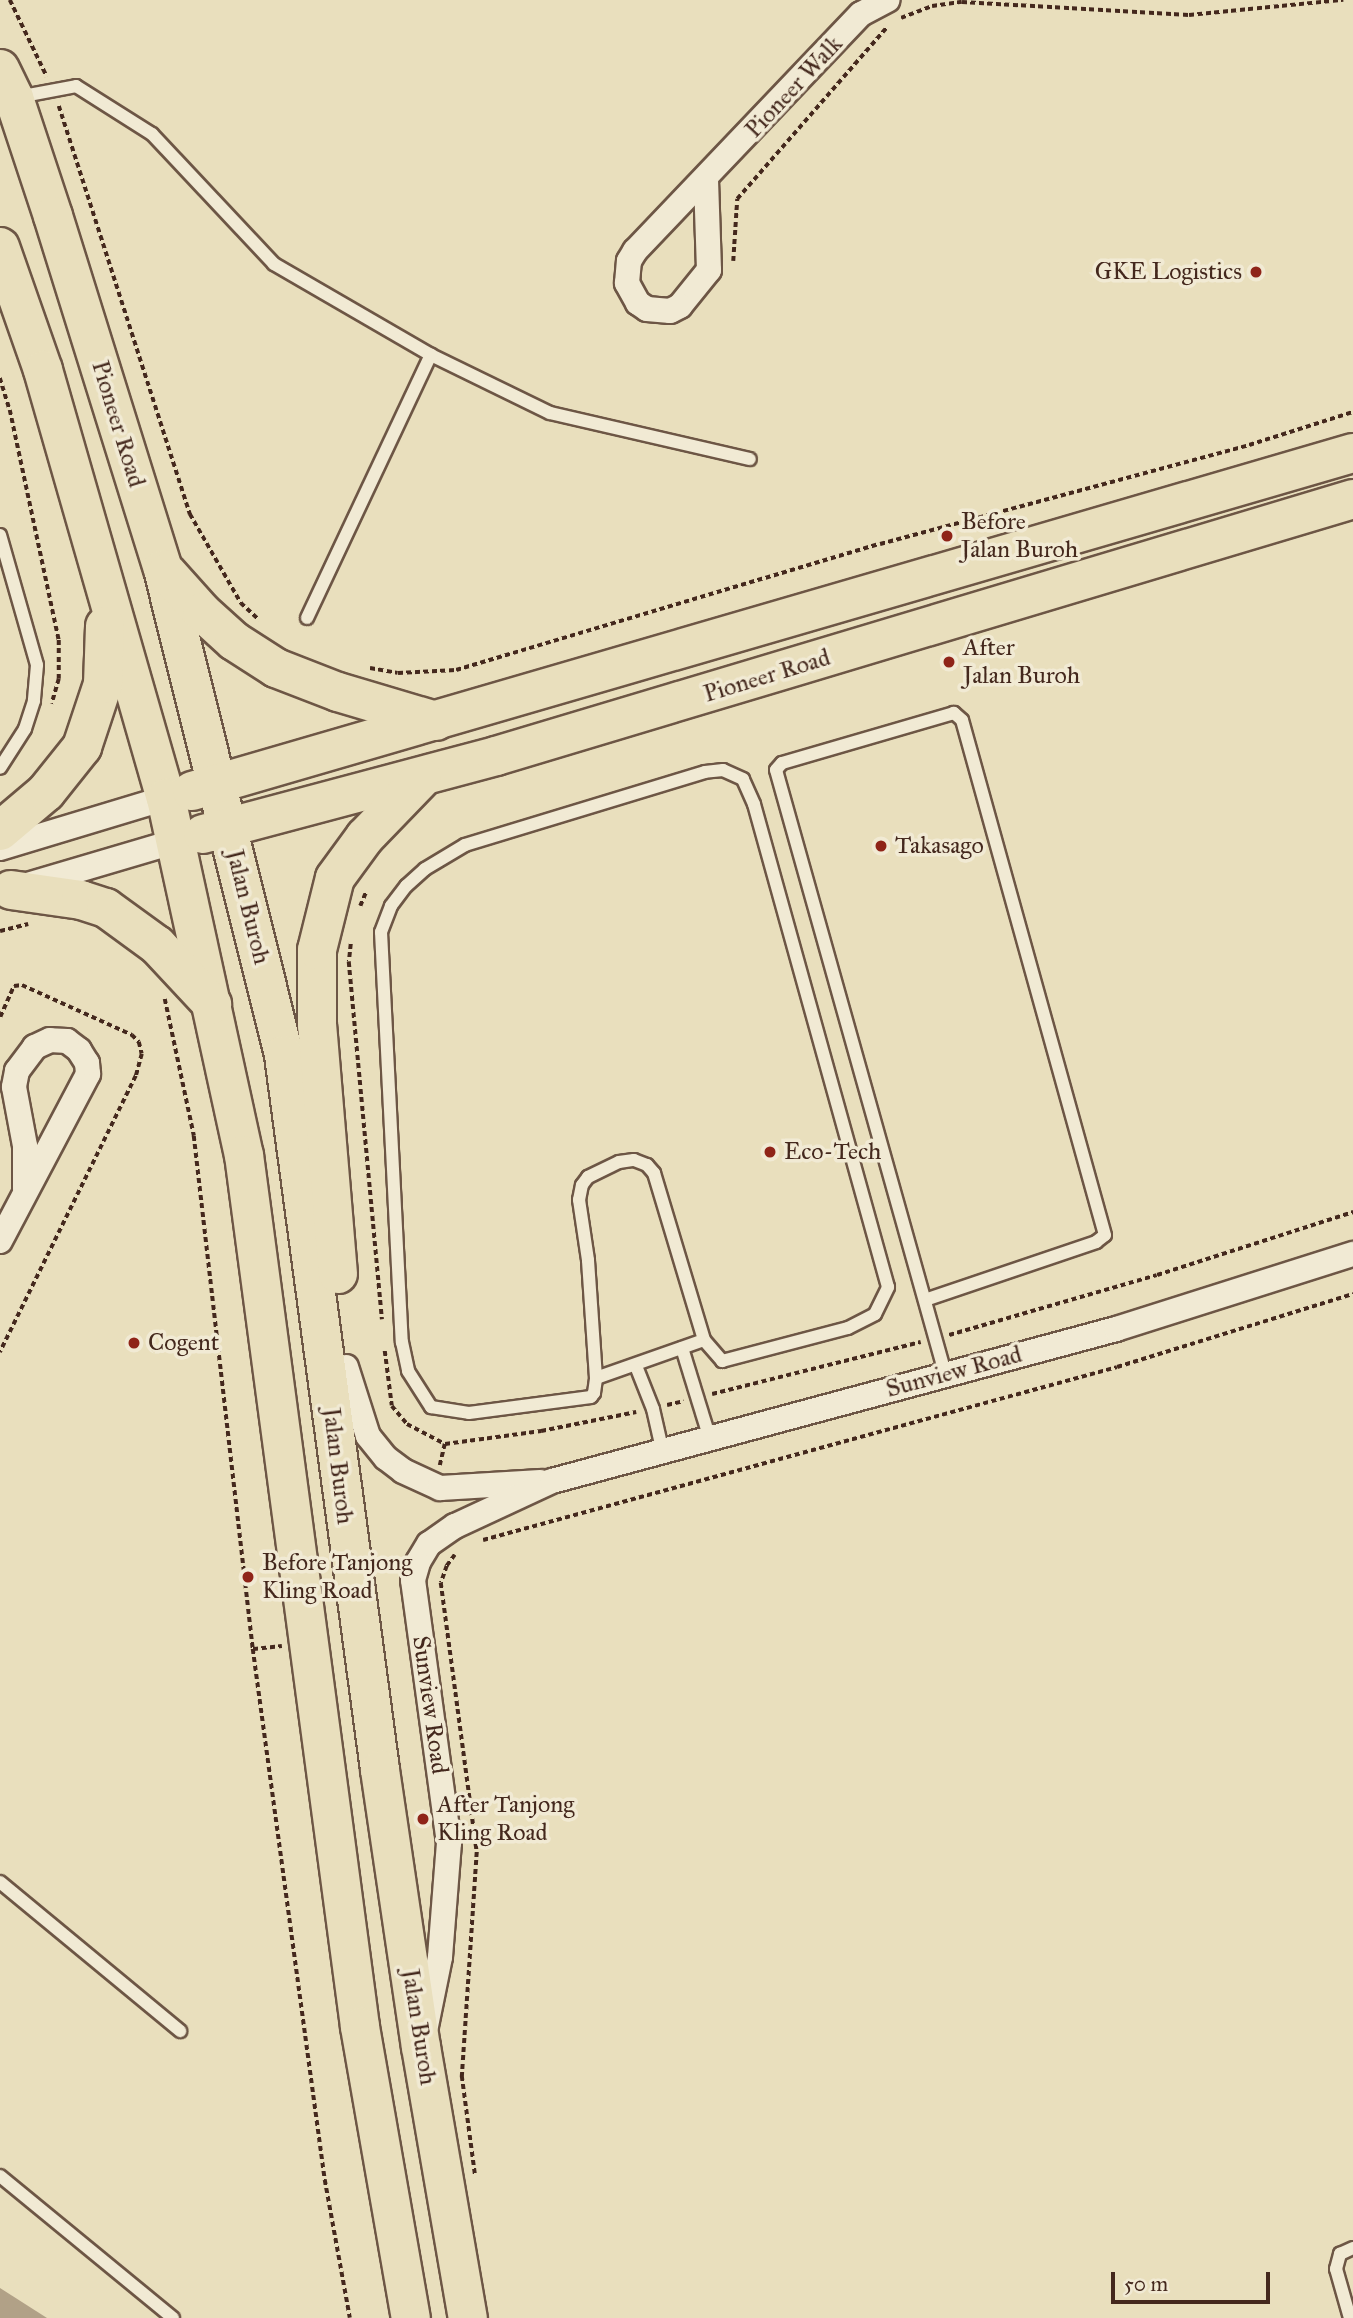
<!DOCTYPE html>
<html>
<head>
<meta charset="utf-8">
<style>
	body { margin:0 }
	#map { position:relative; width:1353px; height:2318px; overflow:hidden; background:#e9dfbd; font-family:"IM FELL Great Primer",serif }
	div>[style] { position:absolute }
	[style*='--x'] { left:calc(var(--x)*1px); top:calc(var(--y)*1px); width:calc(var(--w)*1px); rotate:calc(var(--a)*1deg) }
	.water>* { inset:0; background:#b1a187 }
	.path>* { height:3.5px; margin-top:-1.75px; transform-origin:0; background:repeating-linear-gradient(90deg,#44281d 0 5px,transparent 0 8.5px) }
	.roads { filter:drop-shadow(2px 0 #6d5645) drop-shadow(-2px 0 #6d5645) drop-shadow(0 2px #6d5645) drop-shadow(0 -2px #6d5645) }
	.lane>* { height:12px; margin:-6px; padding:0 6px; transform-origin:6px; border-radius:6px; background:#f1ead4 }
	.street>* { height:24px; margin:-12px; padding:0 12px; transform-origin:12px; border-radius:12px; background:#f1ead4 }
	.primary>* { height:38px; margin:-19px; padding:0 19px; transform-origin:19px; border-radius:19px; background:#e9dfbd }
	.dots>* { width:19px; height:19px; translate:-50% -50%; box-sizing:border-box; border:4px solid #f1ead4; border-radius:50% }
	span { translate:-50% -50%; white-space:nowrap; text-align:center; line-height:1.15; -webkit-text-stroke:7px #f1ead4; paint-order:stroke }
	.street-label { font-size:24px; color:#44281d }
	.poi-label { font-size:24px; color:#44281d }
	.right { translate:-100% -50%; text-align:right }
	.left { translate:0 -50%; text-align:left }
	.scale { position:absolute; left:1111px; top:2272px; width:159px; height:32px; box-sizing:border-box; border:4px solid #44281d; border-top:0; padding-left:9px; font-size:21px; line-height:24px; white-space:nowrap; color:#44281d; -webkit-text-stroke:5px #f1ead4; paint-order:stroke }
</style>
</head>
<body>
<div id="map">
	<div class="water">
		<div style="clip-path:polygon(0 2288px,47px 2318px,0 2318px)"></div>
	</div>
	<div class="path">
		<div style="--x:10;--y:0;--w:85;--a:64.3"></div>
		<div style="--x:901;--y:18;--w:33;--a:-21"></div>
		<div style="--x:932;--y:6;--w:30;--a:-8"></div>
		<div style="--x:962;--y:2;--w:227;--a:3.3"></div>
		<div style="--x:1189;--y:15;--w:155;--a:-5.6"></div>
		<div style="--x:59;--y:106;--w:429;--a:72.2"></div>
		<div style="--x:190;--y:514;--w:103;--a:60.2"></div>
		<div style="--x:241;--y:603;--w:25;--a:43"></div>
		<div style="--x:733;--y:261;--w:62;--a:-86.3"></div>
		<div style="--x:737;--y:199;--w:227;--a:-48.9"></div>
		<div style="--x:0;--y:378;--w:34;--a:73"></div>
		<div style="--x:10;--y:410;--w:235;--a:78"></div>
		<div style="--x:59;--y:640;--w:39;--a:90"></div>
		<div style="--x:59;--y:679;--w:26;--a:106"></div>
		<div style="--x:370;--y:668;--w:28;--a:10"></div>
		<div style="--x:398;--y:673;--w:58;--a:-3"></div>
		<div style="--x:456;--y:670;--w:442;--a:-16.6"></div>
		<div style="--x:880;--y:544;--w:382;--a:-15"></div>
		<div style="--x:1249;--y:445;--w:109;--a:-17.6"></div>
		<div style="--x:360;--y:906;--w:15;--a:-67"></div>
		<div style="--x:0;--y:931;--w:29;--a:-14"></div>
		<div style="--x:351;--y:944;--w:18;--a:96"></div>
		<div style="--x:349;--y:962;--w:359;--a:84.7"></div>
		<div style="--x:165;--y:999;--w:140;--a:78"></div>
		<div style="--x:194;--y:1136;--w:516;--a:83.44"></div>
		<div style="--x:253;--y:1649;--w:536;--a:82.28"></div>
		<div style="--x:325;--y:2180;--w:140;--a:79.7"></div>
		<div style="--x:0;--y:1017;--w:34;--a:-66"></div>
		<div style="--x:14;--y:986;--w:8;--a:-7"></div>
		<div style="--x:22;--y:985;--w:121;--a:24.4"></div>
		<div style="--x:132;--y:1035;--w:10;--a:45"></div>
		<div style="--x:139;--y:1042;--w:12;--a:76"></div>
		<div style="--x:142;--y:1054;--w:23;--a:105"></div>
		<div style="--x:136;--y:1076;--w:308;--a:116.2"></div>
		<div style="--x:949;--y:1335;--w:216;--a:-16.1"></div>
		<div style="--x:1157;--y:1275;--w:206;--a:-17.8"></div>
		<div style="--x:385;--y:1351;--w:55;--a:82.7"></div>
		<div style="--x:392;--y:1406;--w:23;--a:50"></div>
		<div style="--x:407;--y:1424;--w:43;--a:27.8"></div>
		<div style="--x:445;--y:1444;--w:22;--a:103"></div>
		<div style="--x:712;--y:1394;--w:215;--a:-14"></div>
		<div style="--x:667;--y:1405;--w:17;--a:-13"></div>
		<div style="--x:445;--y:1444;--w:97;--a:-7.7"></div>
		<div style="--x:541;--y:1431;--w:97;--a:-11.3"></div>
		<div style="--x:483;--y:1540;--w:657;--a:-15.26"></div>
		<div style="--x:1117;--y:1367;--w:247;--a:-17.2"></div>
		<div style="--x:455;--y:1555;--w:14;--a:126"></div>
		<div style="--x:447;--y:1566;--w:18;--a:109"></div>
		<div style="--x:441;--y:1583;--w:271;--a:82.4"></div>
		<div style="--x:477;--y:1852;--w:225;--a:93.8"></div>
		<div style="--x:462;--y:2076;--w:99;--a:82.4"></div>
		<div style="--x:253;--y:1649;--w:29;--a:-6"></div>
	</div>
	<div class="roads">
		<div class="lane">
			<div style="--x:18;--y:97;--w:59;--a:-10.7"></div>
			<div style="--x:76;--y:86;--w:90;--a:32.3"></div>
			<div style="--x:152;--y:134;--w:178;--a:46.8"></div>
			<div style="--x:274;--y:264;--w:181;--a:30.1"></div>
			<div style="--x:431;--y:355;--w:132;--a:26"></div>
			<div style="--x:550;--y:413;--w:205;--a:13"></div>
			<div style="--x:0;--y:535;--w:135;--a:74.1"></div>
			<div style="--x:37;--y:665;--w:36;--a:95"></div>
			<div style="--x:34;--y:701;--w:29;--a:108"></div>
			<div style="--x:25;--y:729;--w:46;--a:122.7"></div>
			<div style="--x:307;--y:618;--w:291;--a:-64.8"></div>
			<div style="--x:925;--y:1300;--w:181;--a:-18.7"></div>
			<div style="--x:1096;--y:1242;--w:11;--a:-38"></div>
			<div style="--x:1105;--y:1235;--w:534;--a:-105.52"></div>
			<div style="--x:962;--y:720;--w:11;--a:-139"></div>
			<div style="--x:954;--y:713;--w:179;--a:163.8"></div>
			<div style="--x:782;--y:763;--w:9;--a:131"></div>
			<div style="--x:776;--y:770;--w:626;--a:74.34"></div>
			<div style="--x:682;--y:1348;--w:95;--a:72.9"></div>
			<div style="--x:636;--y:1366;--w:46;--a:68.4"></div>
			<div style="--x:653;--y:1409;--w:45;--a:77.2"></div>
			<div style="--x:596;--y:1378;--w:114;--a:-19.4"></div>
			<div style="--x:704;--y:1340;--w:28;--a:49"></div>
			<div style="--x:722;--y:1361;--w:130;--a:-14.7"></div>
			<div style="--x:848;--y:1328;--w:30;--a:-27"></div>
			<div style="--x:875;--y:1314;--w:30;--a:-64"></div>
			<div style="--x:888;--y:1287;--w:501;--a:-105.51"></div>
			<div style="--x:754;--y:804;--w:27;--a:-114"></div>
			<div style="--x:743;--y:779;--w:22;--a:-156"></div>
			<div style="--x:723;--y:770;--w:18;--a:174"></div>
			<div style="--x:705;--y:772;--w:251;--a:163.1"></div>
			<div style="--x:465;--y:845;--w:47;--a:149"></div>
			<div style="--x:425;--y:869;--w:25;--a:138"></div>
			<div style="--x:406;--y:886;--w:25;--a:127"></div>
			<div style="--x:391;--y:906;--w:28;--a:111"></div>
			<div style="--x:381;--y:932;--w:411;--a:87.1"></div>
			<div style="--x:402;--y:1342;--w:30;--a:78"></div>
			<div style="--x:408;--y:1371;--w:43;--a:57.4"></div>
			<div style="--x:431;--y:1407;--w:38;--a:9"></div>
			<div style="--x:469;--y:1413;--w:123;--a:-7.5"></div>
			<div style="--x:591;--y:1397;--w:5;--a:-53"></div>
			<div style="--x:594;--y:1393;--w:15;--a:-82"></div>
			<div style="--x:596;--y:1378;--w:118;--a:-93.9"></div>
			<div style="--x:588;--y:1260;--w:61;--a:-98.5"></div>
			<div style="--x:579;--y:1200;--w:15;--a:-79"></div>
			<div style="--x:582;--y:1185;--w:10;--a:-53"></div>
			<div style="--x:588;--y:1177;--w:34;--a:-26"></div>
			<div style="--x:619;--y:1162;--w:15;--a:-8"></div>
			<div style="--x:634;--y:1160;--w:14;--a:21"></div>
			<div style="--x:647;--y:1165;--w:11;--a:49"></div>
			<div style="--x:654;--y:1173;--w:174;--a:73.3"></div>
			<div style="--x:0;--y:1882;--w:234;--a:39.6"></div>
			<div style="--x:0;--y:2176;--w:224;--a:39.4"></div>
			<div style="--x:1350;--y:2318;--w:51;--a:-105.9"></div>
			<div style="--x:1336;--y:2269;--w:16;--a:-75"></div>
			<div style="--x:1340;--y:2254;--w:14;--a:-25"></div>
		</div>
		<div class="street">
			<div style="--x:706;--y:180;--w:90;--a:88.1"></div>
			<div style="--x:709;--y:270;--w:46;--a:128.9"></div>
			<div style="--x:680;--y:306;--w:11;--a:153"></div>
			<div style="--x:670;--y:311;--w:23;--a:-175"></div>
			<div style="--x:647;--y:309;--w:11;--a:-146"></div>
			<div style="--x:638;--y:303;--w:23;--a:-119"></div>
			<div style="--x:627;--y:283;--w:22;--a:-85"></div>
			<div style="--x:629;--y:261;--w:12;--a:-59"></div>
			<div style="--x:635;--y:251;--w:327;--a:-46.4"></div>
			<div style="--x:861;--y:14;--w:30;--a:-28"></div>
			<div style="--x:0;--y:848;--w:173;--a:-16.8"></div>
			<div style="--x:24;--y:886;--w:159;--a:-16.4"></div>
			<div style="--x:0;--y:1241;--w:189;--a:-62.2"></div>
			<div style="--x:88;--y:1074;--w:11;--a:-95"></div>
			<div style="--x:87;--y:1063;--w:15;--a:-122"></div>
			<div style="--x:79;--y:1050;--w:15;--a:-143"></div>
			<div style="--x:67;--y:1041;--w:17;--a:-177"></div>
			<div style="--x:50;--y:1040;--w:17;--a:155"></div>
			<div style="--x:35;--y:1047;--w:30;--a:127"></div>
			<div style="--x:17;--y:1071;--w:16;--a:101"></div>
			<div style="--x:14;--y:1087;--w:60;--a:79.4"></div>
			<div style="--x:25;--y:1146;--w:43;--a:90"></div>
			<div style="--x:346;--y:1367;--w:72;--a:72.3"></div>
			<div style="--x:368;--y:1436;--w:28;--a:51"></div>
			<div style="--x:386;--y:1458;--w:21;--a:37"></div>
			<div style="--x:403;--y:1471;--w:41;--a:24.7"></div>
			<div style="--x:440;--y:1488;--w:101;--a:-3.4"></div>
			<div style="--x:426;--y:2026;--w:70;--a:-78.5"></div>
			<div style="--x:440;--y:1957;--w:114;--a:-85.5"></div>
			<div style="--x:449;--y:1843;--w:265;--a:-97.8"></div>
			<div style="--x:413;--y:1580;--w:19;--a:-74"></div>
			<div style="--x:418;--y:1562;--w:21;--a:-59"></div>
			<div style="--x:429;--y:1544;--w:32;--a:-35"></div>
			<div style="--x:455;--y:1526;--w:107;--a:-24.9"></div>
			<div style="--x:552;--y:1481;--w:584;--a:-15.08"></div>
			<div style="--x:1116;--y:1329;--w:249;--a:-17.6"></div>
		</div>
		<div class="primary">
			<div style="--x:0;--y:69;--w:32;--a:64"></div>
			<div style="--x:14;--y:98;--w:124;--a:71.7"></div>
			<div style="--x:53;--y:216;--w:370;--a:72.7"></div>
			<div style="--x:163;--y:569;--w:501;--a:76.02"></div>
			<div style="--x:284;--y:1055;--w:721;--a:82.35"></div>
			<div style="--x:380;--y:1770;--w:280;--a:81.6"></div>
			<div style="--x:421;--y:2047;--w:275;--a:80.2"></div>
			<div style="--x:0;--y:247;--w:130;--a:70.7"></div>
			<div style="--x:43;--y:370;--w:445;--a:74"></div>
			<div style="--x:166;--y:798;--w:365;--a:77.7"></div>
			<div style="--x:244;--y:1155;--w:880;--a:82.42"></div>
			<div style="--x:360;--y:2027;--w:295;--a:80.1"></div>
			<div style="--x:167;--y:573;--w:52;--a:48.1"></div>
			<div style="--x:202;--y:612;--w:43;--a:42.2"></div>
			<div style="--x:234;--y:641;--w:50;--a:32.7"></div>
			<div style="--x:276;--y:668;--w:66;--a:21.2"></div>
			<div style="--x:338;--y:692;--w:102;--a:16.5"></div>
			<div style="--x:192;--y:791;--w:1209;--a:-16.23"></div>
			<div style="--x:0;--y:831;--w:60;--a:-40.3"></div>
			<div style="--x:46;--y:792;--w:58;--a:-51.3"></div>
			<div style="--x:82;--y:747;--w:66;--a:-71.6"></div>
			<div style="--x:103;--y:684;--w:58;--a:-88"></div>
			<div style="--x:203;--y:834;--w:303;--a:-14.9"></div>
			<div style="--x:496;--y:756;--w:895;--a:-16.69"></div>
			<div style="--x:11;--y:890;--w:71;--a:8.1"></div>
			<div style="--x:81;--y:900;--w:26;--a:18"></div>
			<div style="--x:106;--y:908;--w:63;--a:36"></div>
			<div style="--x:157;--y:945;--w:81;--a:47"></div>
			<div style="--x:338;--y:1274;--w:250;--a:-94.8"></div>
			<div style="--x:317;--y:1025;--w:75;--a:-90"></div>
			<div style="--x:317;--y:950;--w:74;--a:-76"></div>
			<div style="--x:335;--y:878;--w:51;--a:-53.8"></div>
			<div style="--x:365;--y:837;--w:82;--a:-46"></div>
		</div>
	</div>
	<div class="dots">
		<div style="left:1256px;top:272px;background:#8f2418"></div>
		<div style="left:947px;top:536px;background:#8f2418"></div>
		<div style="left:949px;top:662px;background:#8f2418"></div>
		<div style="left:881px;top:846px;background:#8f2418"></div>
		<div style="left:770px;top:1152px;background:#8f2418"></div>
		<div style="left:134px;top:1343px;background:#8f2418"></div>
		<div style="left:248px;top:1577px;background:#8f2418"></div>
		<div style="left:423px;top:1819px;background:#8f2418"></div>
	</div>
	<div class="street-label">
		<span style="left:794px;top:87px;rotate:-47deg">Pioneer Walk</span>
		<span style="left:118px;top:424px;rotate:73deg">Pioneer Road</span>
		<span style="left:767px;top:676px;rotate:-17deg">Pioneer Road</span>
		<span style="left:248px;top:907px;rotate:76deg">Jalan Buroh</span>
		<span style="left:954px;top:1372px;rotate:-15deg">Sunview Road</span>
		<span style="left:338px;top:1466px;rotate:83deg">Jalan Buroh</span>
		<span style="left:430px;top:1705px;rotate:82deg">Sunview Road</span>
		<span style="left:419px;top:2027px;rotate:81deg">Jalan Buroh</span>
	</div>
	<div class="poi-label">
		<span class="right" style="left:1242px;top:272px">GKE Logistics</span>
		<span class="left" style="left:961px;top:536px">Before<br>Jalan Buroh</span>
		<span class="left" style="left:963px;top:662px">After<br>Jalan Buroh</span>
		<span class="left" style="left:895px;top:846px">Takasago</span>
		<span class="left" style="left:784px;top:1152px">Eco-Tech</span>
		<span class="left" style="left:148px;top:1343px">Cogent</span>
		<span class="left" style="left:262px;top:1577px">Before Tanjong<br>Kling Road</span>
		<span class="left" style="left:437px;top:1819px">After Tanjong<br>Kling Road</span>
	</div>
	<div class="scale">50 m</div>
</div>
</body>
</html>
